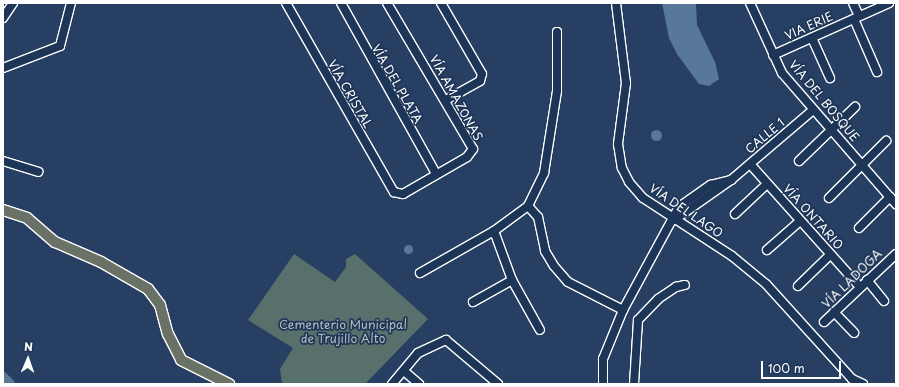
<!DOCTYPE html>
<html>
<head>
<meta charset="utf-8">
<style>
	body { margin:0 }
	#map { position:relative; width:899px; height:387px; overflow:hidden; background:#273f62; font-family:"Playpen Sans",sans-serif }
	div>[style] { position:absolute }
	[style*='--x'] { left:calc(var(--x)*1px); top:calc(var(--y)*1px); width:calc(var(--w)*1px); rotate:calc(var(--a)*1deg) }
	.green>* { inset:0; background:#58706c }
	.water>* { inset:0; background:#58789a }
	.round { border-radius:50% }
	.river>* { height:10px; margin:-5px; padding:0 5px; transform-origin:5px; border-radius:5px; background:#58789a }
	.roads { filter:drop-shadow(1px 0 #fff) drop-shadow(-1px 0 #fff) drop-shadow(0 1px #fff) drop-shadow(0 -1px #fff) }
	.minor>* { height:8px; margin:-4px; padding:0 4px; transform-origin:4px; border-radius:4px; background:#1d3557 }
	.major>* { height:10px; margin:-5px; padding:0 5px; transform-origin:5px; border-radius:5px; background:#6a7166 }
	span { translate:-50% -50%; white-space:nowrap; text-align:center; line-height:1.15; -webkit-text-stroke:3.5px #1d3557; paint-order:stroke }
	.street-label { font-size:12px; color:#fff }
	.park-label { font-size:12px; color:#b4bfbd }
	.frame { position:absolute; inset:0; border:4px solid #fff; pointer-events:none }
	.north { position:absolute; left:8px; top:339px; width:40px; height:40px; -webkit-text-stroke:3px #1d3557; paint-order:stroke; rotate:2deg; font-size:11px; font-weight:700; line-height:16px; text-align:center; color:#fff }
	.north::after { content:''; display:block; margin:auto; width:14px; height:18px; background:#fff; clip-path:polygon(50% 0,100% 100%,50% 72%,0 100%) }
	.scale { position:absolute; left:761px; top:361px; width:80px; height:18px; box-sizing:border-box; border:2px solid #fff; border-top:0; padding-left:5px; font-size:12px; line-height:14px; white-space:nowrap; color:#fff; -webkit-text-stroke:3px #1d3557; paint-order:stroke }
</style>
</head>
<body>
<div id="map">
	<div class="green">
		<div style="clip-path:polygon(294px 254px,335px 282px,346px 267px,346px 259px,355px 254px,428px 319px,365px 384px,282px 384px,280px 369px,293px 348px,248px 320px)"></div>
	</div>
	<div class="water">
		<div style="clip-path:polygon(662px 3px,696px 3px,697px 25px,715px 62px,719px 79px,709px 86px,699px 84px,677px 54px,669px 38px)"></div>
		<div class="round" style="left:650.5px;top:129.5px;width:11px;height:11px"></div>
		<div class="round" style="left:403.5px;top:244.5px;width:9px;height:9px"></div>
	</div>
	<div class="river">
		<div style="--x:3;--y:377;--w:10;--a:45"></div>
	</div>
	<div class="roads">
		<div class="minor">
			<div style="--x:286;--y:3;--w:218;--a:60.3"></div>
			<div style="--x:394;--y:192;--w:9;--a:13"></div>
			<div style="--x:403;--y:194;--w:74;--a:-30"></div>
			<div style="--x:467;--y:157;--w:10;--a:-53"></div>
			<div style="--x:473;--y:149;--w:169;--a:-120.5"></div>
			<div style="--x:341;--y:3;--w:196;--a:60.9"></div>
			<div style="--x:441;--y:3;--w:82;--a:60"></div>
			<div style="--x:482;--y:74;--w:7;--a:106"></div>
			<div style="--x:480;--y:81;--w:39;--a:151"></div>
			<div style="--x:616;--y:3;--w:81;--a:82.9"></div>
			<div style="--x:626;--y:83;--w:62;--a:97.5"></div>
			<div style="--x:618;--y:144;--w:24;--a:81"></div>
			<div style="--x:622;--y:168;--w:16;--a:63"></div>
			<div style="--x:629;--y:182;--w:21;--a:49"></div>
			<div style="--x:643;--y:198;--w:106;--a:33.1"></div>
			<div style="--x:732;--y:256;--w:44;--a:39.5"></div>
			<div style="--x:766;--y:284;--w:128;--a:47.8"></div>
			<div style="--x:852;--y:379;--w:12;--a:24"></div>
			<div style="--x:750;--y:3;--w:77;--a:65.4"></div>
			<div style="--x:782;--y:73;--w:174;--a:49"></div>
			<div style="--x:853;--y:3;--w:14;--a:65"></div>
			<div style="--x:3;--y:18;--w:18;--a:-56"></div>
			<div style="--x:854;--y:19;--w:58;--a:66.5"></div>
			<div style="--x:812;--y:38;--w:44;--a:65.8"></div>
			<div style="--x:773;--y:55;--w:127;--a:-24.1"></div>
			<div style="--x:3;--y:68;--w:61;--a:-21.1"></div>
			<div style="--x:60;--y:46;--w:44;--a:-75.7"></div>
			<div style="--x:3;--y:161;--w:37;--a:17"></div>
			<div style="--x:799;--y:161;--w:78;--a:-44"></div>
			<div style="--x:750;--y:164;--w:164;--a:48.2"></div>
			<div style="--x:829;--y:198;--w:81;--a:-45"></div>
			<div style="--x:528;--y:206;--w:15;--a:48"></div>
			<div style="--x:538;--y:217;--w:35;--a:78"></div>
			<div style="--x:545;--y:251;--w:17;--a:59"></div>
			<div style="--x:554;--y:266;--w:21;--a:49"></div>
			<div style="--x:568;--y:282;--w:62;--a:27"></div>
			<div style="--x:735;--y:214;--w:44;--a:-43.2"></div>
			<div style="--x:674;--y:220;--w:70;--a:-35.1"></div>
			<div style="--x:731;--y:180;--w:108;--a:-40.5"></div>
			<div style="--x:859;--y:228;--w:44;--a:-45"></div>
			<div style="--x:494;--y:231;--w:52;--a:69.8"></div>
			<div style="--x:512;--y:280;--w:57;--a:60.8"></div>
			<div style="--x:767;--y:250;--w:44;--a:-41.3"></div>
			<div style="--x:420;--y:273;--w:85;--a:-29.6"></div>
			<div style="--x:494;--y:231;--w:42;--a:-36.3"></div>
			<div style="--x:528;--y:206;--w:37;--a:-64"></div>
			<div style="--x:544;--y:173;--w:83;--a:-81"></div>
			<div style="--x:557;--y:91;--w:59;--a:-90"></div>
			<div style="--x:867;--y:280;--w:27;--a:51"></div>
			<div style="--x:798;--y:286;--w:45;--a:-44.1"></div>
			<div style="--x:473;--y:302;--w:45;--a:-29.4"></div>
			<div style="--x:834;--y:312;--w:29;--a:46"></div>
			<div style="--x:824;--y:322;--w:99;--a:-43.4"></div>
			<div style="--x:404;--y:371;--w:20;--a:41"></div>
			<div style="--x:392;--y:384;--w:40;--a:-50"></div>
			<div style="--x:418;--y:353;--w:31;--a:-25"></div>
			<div style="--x:446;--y:340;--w:68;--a:40.2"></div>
			<div style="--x:603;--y:384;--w:25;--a:-90"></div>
			<div style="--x:603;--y:359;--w:53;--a:-67.8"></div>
			<div style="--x:623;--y:310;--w:117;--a:-61.5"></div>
			<div style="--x:679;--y:207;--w:39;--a:-35"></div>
			<div style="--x:711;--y:185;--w:21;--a:-14"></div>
			<div style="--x:634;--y:384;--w:64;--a:-86.4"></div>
			<div style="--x:638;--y:320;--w:29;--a:-46"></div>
			<div style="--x:658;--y:299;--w:22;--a:-34"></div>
			<div style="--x:676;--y:287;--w:9;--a:-13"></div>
		</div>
		<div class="major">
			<div style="--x:3;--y:210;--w:25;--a:18"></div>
			<div style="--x:27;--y:218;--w:37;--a:41"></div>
			<div style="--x:55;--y:242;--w:50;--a:23.5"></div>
			<div style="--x:101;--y:262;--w:54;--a:29.9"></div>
			<div style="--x:148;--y:289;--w:20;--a:53"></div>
			<div style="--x:160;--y:305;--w:30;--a:75"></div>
			<div style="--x:168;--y:334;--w:29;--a:63"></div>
			<div style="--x:181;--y:360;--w:54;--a:26.6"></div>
		</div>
	</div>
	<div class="street-label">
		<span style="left:809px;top:26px;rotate:-24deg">VIA ERIE</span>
		<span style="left:397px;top:84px;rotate:60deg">VÍA DEL PLATA</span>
		<span style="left:350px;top:94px;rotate:60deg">VÍA CRISTAL</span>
		<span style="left:456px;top:98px;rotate:61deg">VÍA AMAZONAS</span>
		<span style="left:824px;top:101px;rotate:50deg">VÍA DEL BOSQUE</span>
		<span style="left:765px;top:136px;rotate:-40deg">CALLE 1</span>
		<span style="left:686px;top:211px;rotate:34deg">VÍA DEL LAGO</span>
		<span style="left:813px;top:217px;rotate:48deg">VÍA ONTARIO</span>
		<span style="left:852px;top:279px;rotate:-44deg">VÍA LADOGA</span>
	</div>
	<div class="park-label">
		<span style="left:343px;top:332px">Cementerio Municipal<br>de Trujillo Alto</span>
	</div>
	<div class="frame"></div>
	<div class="north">N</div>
	<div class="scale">100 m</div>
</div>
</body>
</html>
